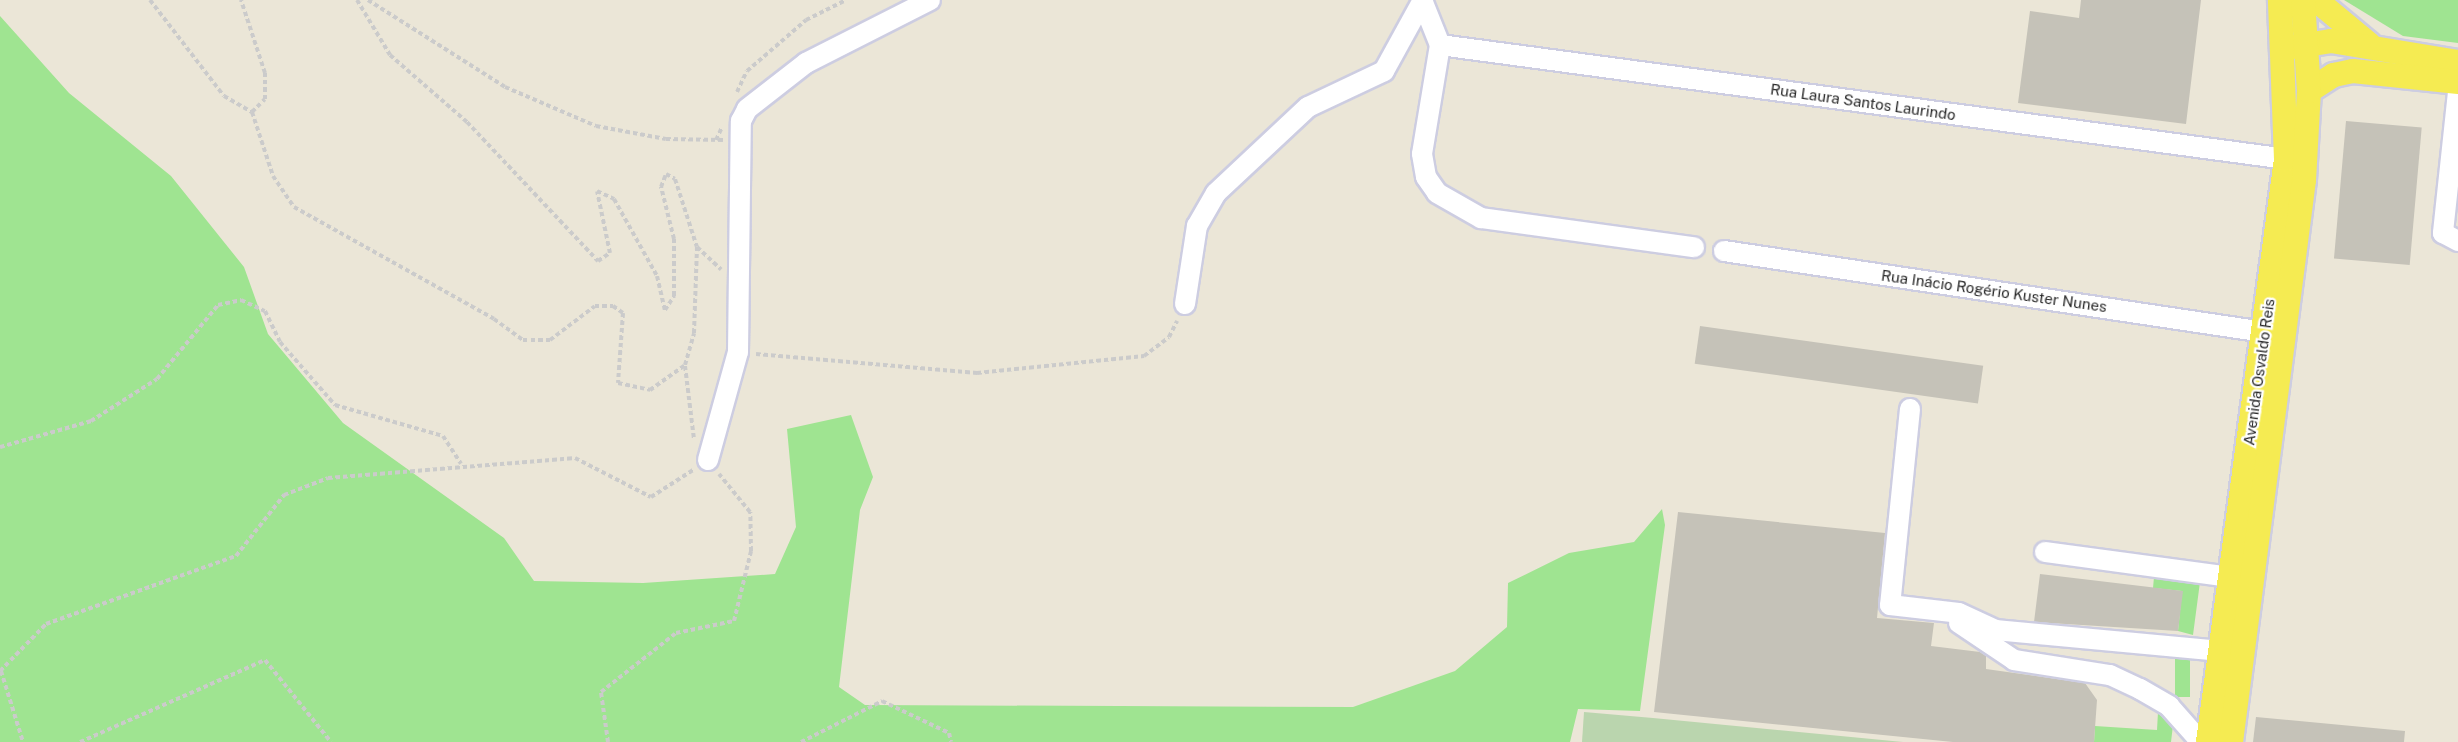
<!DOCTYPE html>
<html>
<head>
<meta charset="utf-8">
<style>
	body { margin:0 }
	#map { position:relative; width:2458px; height:742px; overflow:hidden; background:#ebe6d7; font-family:"Public Sans",sans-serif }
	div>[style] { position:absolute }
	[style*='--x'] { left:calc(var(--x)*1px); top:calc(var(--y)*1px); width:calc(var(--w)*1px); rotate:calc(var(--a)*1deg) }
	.green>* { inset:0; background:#9fe491; transform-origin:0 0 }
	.cemetery>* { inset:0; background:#bad5ae }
	.building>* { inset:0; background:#c5c2b8; transform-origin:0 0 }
	.path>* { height:4px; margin-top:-2px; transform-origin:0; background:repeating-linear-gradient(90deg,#cbcbcb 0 4.5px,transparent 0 7.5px) }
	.roads { filter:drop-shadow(2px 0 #cdcde1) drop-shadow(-2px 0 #cdcde1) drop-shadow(0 2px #cdcde1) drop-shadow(0 -2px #cdcde1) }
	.minor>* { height:20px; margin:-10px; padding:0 10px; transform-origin:10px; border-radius:10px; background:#fff }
	.major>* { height:24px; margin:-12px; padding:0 12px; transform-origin:12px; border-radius:12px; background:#f5eb52 }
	span { translate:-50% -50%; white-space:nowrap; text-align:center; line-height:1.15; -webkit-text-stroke:4.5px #fff; paint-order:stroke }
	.street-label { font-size:15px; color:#272727 }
</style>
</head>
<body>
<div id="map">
	<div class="green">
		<div style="clip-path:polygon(2344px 0,2458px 0,2458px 43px,2403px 36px)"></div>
		<div style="clip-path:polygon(0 16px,69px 93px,171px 176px,244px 267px,268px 334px,343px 423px,504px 538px,534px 581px,643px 583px,775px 574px,796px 527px,787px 429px,851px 415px,873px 477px,860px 510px,839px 687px,865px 705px,1353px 707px,1455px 671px,1507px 627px,1508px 583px,1569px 553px,1634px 542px,1662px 509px,1665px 525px,1640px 711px,1578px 709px,1570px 742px,0 742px)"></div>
		<div style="clip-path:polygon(2154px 577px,2200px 582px,2193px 635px,2178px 631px,2182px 591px,2153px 588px)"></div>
		<div style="left:2175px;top:657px;width:15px;height:40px"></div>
		<div style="clip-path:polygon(2158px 712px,2173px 725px,2171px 742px,2094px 742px,2095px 726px,2157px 730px)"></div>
	</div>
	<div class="cemetery">
		<div style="clip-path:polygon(1584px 712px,1653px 718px,1903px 742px,1582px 742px)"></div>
	</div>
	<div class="building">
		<div style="clip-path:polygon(2081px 0,2201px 0,2186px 124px,2018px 103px,2030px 11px,2079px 18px)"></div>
		<div style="left:2346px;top:121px;width:76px;height:138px;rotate:5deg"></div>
		<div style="left:1700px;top:326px;width:286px;height:38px;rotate:8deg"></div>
		<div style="clip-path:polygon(1678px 512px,1885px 533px,1877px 618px,1934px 623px,1931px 646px,1980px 652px,1986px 656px,1986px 669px,2085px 683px,2097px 700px,2094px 742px,1953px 742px,1654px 712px)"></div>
		<div style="clip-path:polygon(2040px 574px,2183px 591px,2178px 631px,2034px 622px)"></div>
		<div style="clip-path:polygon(2256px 717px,2405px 731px,2404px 742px,2253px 742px)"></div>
	</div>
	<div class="path">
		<div style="--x:150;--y:0;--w:121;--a:52.4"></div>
		<div style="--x:224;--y:96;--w:32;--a:30"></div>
		<div style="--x:252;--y:112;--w:18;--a:-45"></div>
		<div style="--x:265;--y:99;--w:26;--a:-90"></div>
		<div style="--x:265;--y:73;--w:77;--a:-108.2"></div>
		<div style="--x:357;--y:0;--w:64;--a:59"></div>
		<div style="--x:390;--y:55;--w:102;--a:41"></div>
		<div style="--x:467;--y:122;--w:191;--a:46.7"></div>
		<div style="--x:598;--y:261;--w:14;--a:-34"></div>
		<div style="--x:610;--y:253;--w:63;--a:-101.8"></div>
		<div style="--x:597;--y:191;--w:19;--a:25"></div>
		<div style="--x:614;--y:199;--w:88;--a:60.8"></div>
		<div style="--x:657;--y:276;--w:35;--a:77"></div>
		<div style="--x:665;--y:310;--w:17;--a:-57"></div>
		<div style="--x:674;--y:296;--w:57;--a:-90"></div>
		<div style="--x:674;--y:239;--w:54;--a:-104"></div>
		<div style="--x:661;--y:187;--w:14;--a:-69"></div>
		<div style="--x:666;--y:174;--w:10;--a:29"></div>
		<div style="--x:675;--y:179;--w:71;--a:72.1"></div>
		<div style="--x:697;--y:247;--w:33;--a:43"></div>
		<div style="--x:368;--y:0;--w:162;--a:32.4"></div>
		<div style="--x:505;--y:87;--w:99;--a:23.2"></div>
		<div style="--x:596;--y:126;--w:71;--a:10.5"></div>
		<div style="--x:666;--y:139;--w:57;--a:1"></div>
		<div style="--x:737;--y:92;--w:23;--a:-65"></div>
		<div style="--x:747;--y:71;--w:78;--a:-40.8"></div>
		<div style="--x:806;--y:20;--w:45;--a:-26.6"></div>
		<div style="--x:252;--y:112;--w:67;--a:71.8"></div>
		<div style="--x:273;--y:176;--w:37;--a:56"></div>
		<div style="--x:294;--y:207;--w:229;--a:29.2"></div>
		<div style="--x:494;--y:319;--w:36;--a:36"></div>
		<div style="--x:523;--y:340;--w:27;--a:0"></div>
		<div style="--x:550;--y:340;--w:56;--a:-37.1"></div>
		<div style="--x:595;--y:306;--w:18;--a:0"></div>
		<div style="--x:613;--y:306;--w:12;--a:35"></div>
		<div style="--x:623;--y:313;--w:70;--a:94.1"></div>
		<div style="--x:618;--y:383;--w:33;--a:12"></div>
		<div style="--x:650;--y:390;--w:43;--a:-35.5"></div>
		<div style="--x:685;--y:365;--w:33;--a:-74"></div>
		<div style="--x:694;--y:333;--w:86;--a:-88"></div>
		<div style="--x:716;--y:140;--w:14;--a:-65"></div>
		<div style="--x:756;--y:354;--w:222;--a:4.9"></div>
		<div style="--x:977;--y:373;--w:168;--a:-5.8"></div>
		<div style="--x:1144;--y:356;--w:31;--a:-37"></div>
		<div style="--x:1169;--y:337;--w:18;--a:-63"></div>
		<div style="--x:685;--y:366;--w:74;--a:83"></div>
		<div style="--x:0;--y:447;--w:95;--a:-15.9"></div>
		<div style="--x:91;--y:421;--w:78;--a:-32.5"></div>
		<div style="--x:157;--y:379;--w:96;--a:-50.5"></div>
		<div style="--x:218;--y:305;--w:24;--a:-12"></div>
		<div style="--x:241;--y:300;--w:26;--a:25"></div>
		<div style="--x:265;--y:311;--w:34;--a:64"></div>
		<div style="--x:280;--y:342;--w:84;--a:48.9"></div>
		<div style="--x:335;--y:405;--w:112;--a:16"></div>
		<div style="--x:443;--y:436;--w:33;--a:57"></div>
		<div style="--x:0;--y:671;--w:66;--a:-45.6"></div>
		<div style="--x:46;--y:624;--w:202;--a:-19.7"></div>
		<div style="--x:236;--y:556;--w:78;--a:-51.8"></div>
		<div style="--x:284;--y:495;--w:47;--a:-21.1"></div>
		<div style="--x:328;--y:478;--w:248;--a:-4.6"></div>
		<div style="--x:575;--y:458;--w:85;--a:27.2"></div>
		<div style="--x:651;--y:497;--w:50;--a:-32.7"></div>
		<div style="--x:1;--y:671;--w:74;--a:72.8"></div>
		<div style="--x:80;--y:742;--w:202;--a:-23.9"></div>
		<div style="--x:265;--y:660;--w:105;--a:51.2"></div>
		<div style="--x:608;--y:742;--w:50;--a:-98"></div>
		<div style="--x:601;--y:692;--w:95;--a:-38.2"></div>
		<div style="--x:676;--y:633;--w:59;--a:-11.7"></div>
		<div style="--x:734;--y:621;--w:72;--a:-76.3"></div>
		<div style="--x:751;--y:551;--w:39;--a:-91"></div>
		<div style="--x:750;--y:512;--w:49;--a:-129.2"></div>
		<div style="--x:801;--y:742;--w:91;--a:-26.8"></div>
		<div style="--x:882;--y:701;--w:74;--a:25.5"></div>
		<div style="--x:949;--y:733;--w:9;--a:77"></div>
	</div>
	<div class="roads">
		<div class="minor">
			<div style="--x:1422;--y:0;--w:48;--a:68.2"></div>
			<div style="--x:1440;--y:45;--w:110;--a:99.4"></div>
			<div style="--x:1422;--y:154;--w:23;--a:80"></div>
			<div style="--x:1426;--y:177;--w:19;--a:55"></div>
			<div style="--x:1437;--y:193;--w:51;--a:29.6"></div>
			<div style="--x:1481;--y:218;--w:215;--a:7.8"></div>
			<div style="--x:1440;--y:45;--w:854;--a:7.67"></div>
			<div style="--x:2458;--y:92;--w:142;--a:96.1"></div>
			<div style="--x:2443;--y:233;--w:17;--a:28"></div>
			<div style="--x:1724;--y:251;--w:546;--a:8.53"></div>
			<div style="--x:1185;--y:304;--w:79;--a:-81.3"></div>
			<div style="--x:1197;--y:226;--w:38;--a:-60"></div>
			<div style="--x:1216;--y:193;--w:126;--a:-43.1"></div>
			<div style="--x:1308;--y:107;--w:84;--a:-25.3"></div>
			<div style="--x:1384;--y:71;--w:81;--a:-61.2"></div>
			<div style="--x:1910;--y:409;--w:197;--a:95.8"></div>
			<div style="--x:1890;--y:605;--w:69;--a:6.6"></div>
			<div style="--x:1959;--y:613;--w:40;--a:25"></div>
			<div style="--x:1995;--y:630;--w:227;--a:5.3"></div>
			<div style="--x:708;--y:460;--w:112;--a:-74.5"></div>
			<div style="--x:738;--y:352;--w:231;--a:-89.3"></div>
			<div style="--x:741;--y:121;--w:13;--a:-63"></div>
			<div style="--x:747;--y:109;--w:75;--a:-37.9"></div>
			<div style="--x:806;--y:63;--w:139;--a:-26.9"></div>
			<div style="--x:2045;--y:552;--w:188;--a:7.7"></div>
			<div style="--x:1959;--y:623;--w:66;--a:33.9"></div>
			<div style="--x:2014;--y:660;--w:97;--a:8.9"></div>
			<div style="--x:2110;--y:675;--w:33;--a:25"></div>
			<div style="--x:2140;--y:689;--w:34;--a:30"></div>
			<div style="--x:2169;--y:706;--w:48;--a:48.4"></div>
		</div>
		<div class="major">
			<div style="--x:2316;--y:0;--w:69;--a:39.7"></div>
			<div style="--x:2293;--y:47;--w:38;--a:-9"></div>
			<div style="--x:2331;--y:41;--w:129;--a:9.4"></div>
			<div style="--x:2309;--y:91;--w:30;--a:-33"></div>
			<div style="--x:2334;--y:75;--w:19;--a:-12"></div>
			<div style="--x:2353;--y:71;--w:106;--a:6"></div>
			<div style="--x:2208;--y:742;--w:588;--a:-82.38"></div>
			<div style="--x:2286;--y:159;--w:159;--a:-92.2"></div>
			<div style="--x:2231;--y:742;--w:567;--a:-82.6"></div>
			<div style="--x:2304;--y:180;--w:89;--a:-86.8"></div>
			<div style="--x:2309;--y:91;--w:91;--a:-93.8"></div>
		</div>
	</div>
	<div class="street-label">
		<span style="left:1863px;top:102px;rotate:8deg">Rua Laura Santos Laurindo</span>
		<span style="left:1994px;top:291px;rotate:8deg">Rua Inácio Rogério Kuster Nunes</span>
		<span style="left:2259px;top:372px;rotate:-82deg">Avenida Osvaldo Reis</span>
	</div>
</div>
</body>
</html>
